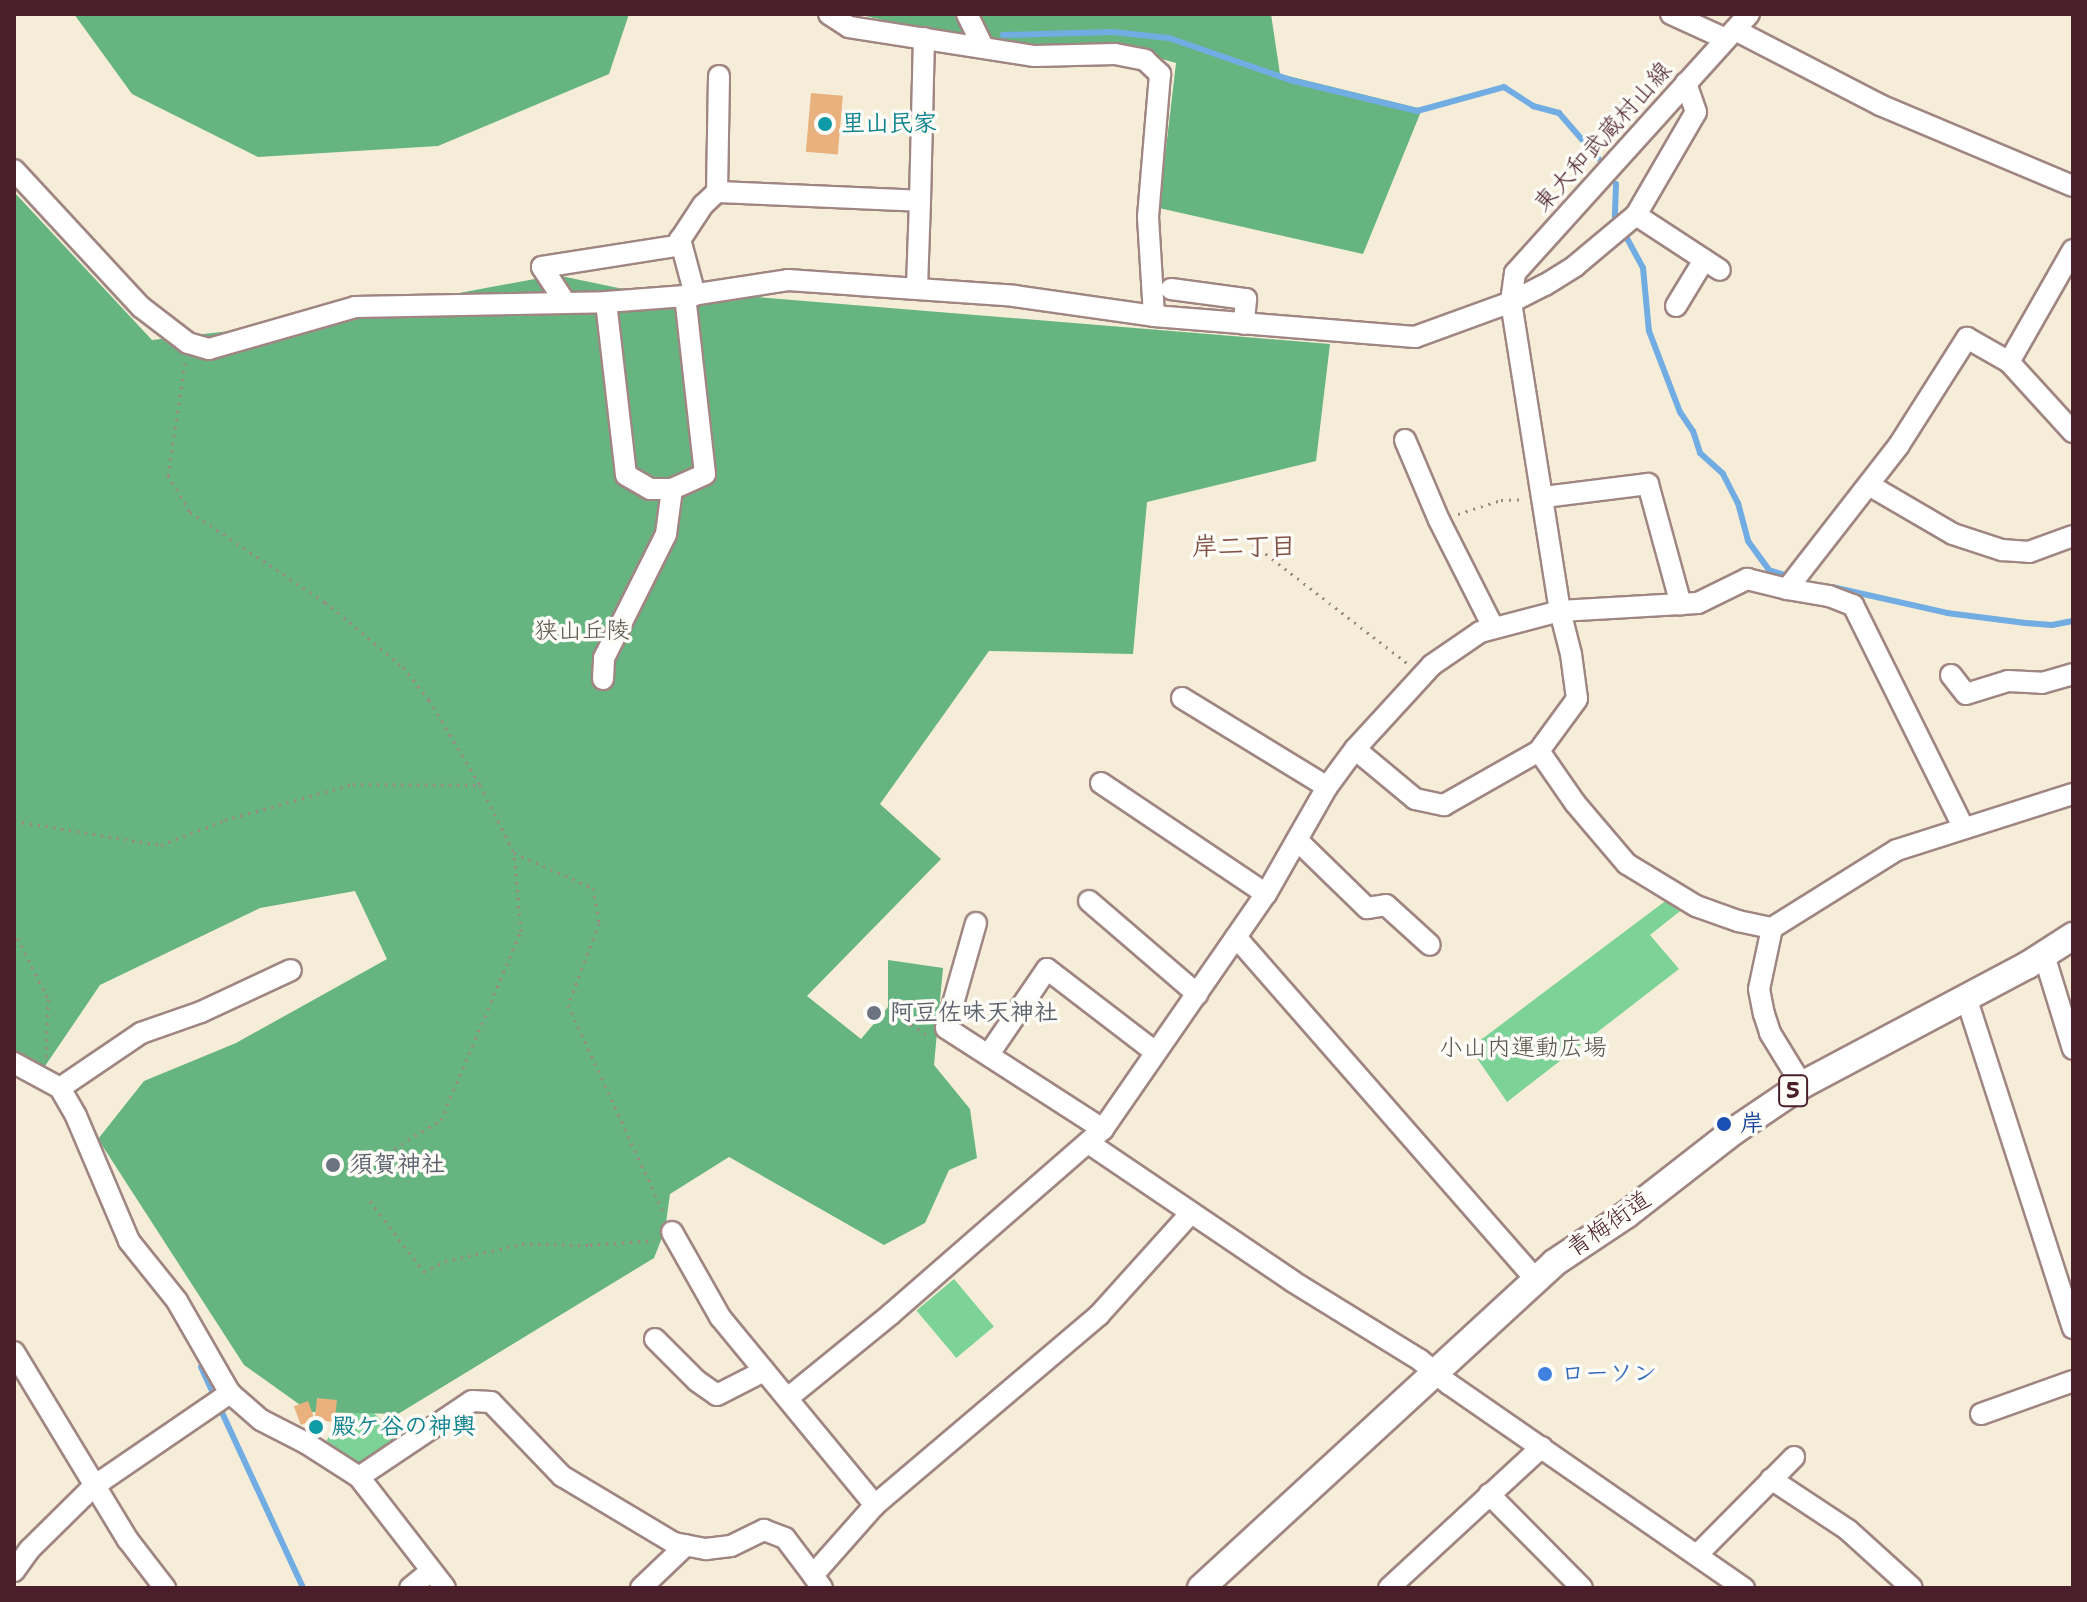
<!DOCTYPE html>
<html>
<head>
<meta charset="utf-8">
<style>
	body { margin:0 }
	#map { position:relative; width:2087px; height:1602px; overflow:hidden; background:#f6edd9; font-family:"Shantell Sans","Klee One",sans-serif }
	div>[style] { position:absolute }
	[style*='--x'] { left:calc(var(--x)*1px); top:calc(var(--y)*1px); width:calc(var(--w)*1px); rotate:calc(var(--a)*1deg) }
	.green>* { inset:0; background:#7dd397; transform-origin:0 0 }
	.forest>* { inset:0; background:#66b580 }
	.stream>* { height:6px; margin:-3px; padding:0 3px; transform-origin:3px; border-radius:3px; background:#71ace2 }
	.building>* { inset:0; background:#e8b17e; transform-origin:0 0 }
	.path>* { height:3px; margin-top:-1.5px; transform-origin:0; background:repeating-linear-gradient(90deg,#a08682 0 2px,transparent 0 8px) }
	.roads { filter:drop-shadow(2px 0 #a08682) drop-shadow(-2px 0 #a08682) drop-shadow(0 2px #a08682) drop-shadow(0 -2px #a08682) }
	.minor>* { height:20px; margin:-10px; padding:0 10px; transform-origin:10px; border-radius:10px; background:#fff }
	.major>* { height:26px; margin:-13px; padding:0 13px; transform-origin:13px; border-radius:13px; background:#fff }
	.dots>* { width:22px; height:22px; translate:-50% -50%; box-sizing:border-box; border:4px solid #fdfcf7; border-radius:50% }
	span { translate:-50% -50%; white-space:nowrap; text-align:center; line-height:1.15; -webkit-text-stroke:7px #fdfcf7; paint-order:stroke }
	.shield-label span { padding:2px 6px; background:#fdfcf7; border:2px solid; border-radius:6px; -webkit-text-stroke-width:0 }
	.shield-label { font-size:22px; color:#4a1f2b; font-weight:700 }
	.culture-label { font-size:24px; color:#0d838f; font-weight:700 }
	.left { translate:0 -50%; text-align:left }
	.street-label { font-size:24px; color:#4a1f2b }
	.park-label { font-size:24px; color:#59554b }
	.worship-label { font-size:24px; color:#5b616d; font-weight:700 }
	.transit-label { font-size:24px; color:#164399; font-weight:700 }
	.shop-label { font-size:24px; color:#366cbe; font-weight:700 }
	.neighbourhood-label { font-size:26px; color:#815248; font-weight:700 }
	.frame { position:absolute; inset:0; border:16px solid #4a1f2b; pointer-events:none }
</style>
</head>
<body>
<div id="map">
	<div class="green">
		<div style="clip-path:polygon(1672px 896px,1689px 904px,1650px 935px,1679px 969px,1507px 1102px,1470px 1048px)"></div>
		<div style="left:954px;top:1279px;width:62px;height:49px;rotate:50deg"></div>
		<div style="clip-path:polygon(347px 1406px,366px 1407px,403px 1437px,361px 1465px,325px 1443px)"></div>
	</div>
	<div class="forest">
		<div style="clip-path:polygon(74px 14px,629px 14px,609px 74px,438px 146px,258px 157px,132px 94px)"></div>
		<div style="clip-path:polygon(857px 14px,1271px 14px,1280px 74px,1422px 109px,1363px 254px,1159px 208px,1176px 63px,1130px 50px,968px 40px)"></div>
		<div style="clip-path:polygon(14px 192px,152px 340px,265px 327px,315px 307px,389px 306px,556px 275px,662px 297px,745px 296px,1330px 344px,1316px 461px,1147px 502px,1133px 654px,989px 651px,880px 804px,941px 859px,807px 996px,861px 1039px,888px 1007px,888px 960px,943px 968px,934px 1065px,970px 1109px,977px 1158px,949px 1170px,925px 1223px,884px 1245px,729px 1157px,670px 1194px,665px 1230px,654px 1258px,398px 1414px,310px 1412px,244px 1365px,98px 1139px,144px 1081px,236px 1043px,387px 959px,355px 891px,260px 908px,100px 985px,39px 1075px,14px 1060px)"></div>
	</div>
	<div class="stream">
		<div style="--x:1003;--y:35;--w:110;--a:-1.6"></div>
		<div style="--x:1113;--y:32;--w:56;--a:6.1"></div>
		<div style="--x:1169;--y:38;--w:128;--a:19.1"></div>
		<div style="--x:1290;--y:80;--w:131;--a:13.7"></div>
		<div style="--x:1417;--y:111;--w:90;--a:-15.4"></div>
		<div style="--x:1504;--y:87;--w:35;--a:33"></div>
		<div style="--x:1533;--y:106;--w:27;--a:15"></div>
		<div style="--x:1559;--y:113;--w:60;--a:49.1"></div>
		<div style="--x:1616;--y:184;--w:32;--a:92"></div>
		<div style="--x:1615;--y:216;--w:59;--a:61.7"></div>
		<div style="--x:1643;--y:268;--w:63;--a:84.6"></div>
		<div style="--x:1649;--y:331;--w:87;--a:69.1"></div>
		<div style="--x:1680;--y:412;--w:23;--a:56"></div>
		<div style="--x:1693;--y:431;--w:23;--a:72"></div>
		<div style="--x:1700;--y:453;--w:31;--a:42"></div>
		<div style="--x:1723;--y:474;--w:33;--a:63"></div>
		<div style="--x:1738;--y:503;--w:39;--a:75"></div>
		<div style="--x:1748;--y:541;--w:36;--a:54"></div>
		<div style="--x:1769;--y:570;--w:22;--a:18"></div>
		<div style="--x:1832;--y:587;--w:118;--a:12.7"></div>
		<div style="--x:1947;--y:613;--w:79;--a:7.3"></div>
		<div style="--x:2025;--y:623;--w:27;--a:4"></div>
		<div style="--x:2052;--y:625;--w:21;--a:-11"></div>
		<div style="--x:201;--y:1367;--w:243;--a:65.2"></div>
	</div>
	<div class="building">
		<div style="left:811px;top:93px;width:32px;height:59px;rotate:5deg"></div>
		<div style="left:317px;top:1398px;width:20px;height:22px;rotate:6deg"></div>
		<div style="left:308px;top:1401px;width:20px;height:15px;rotate:70deg"></div>
	</div>
	<div class="path">
		<div style="--x:185;--y:363;--w:113;--a:98.6"></div>
		<div style="--x:168;--y:475;--w:43;--a:59.3"></div>
		<div style="--x:190;--y:512;--w:162;--a:33.7"></div>
		<div style="--x:325;--y:602;--w:102;--a:39.8"></div>
		<div style="--x:403;--y:667;--w:42;--a:51.8"></div>
		<div style="--x:429;--y:700;--w:99;--a:59"></div>
		<div style="--x:480;--y:785;--w:76;--a:63.4"></div>
		<div style="--x:514;--y:853;--w:86;--a:23.9"></div>
		<div style="--x:593;--y:888;--w:36;--a:80"></div>
		<div style="--x:599;--y:923;--w:88;--a:110.7"></div>
		<div style="--x:568;--y:1005;--w:230;--a:65.3"></div>
		<div style="--x:1458;--y:514;--w:45;--a:-18"></div>
		<div style="--x:1501;--y:500;--w:23;--a:-2"></div>
		<div style="--x:1253;--y:544;--w:195;--a:37.7"></div>
		<div style="--x:14;--y:821;--w:149;--a:9.3"></div>
		<div style="--x:161;--y:845;--w:69;--a:-21.3"></div>
		<div style="--x:225;--y:820;--w:133;--a:-15.7"></div>
		<div style="--x:353;--y:784;--w:127;--a:0.5"></div>
		<div style="--x:14;--y:931;--w:76;--a:63.4"></div>
		<div style="--x:48;--y:999;--w:59;--a:91.9"></div>
		<div style="--x:904;--y:1020;--w:27;--a:33"></div>
		<div style="--x:374;--y:1161;--w:79;--a:-31.5"></div>
		<div style="--x:441;--y:1120;--w:205;--a:-67.1"></div>
		<div style="--x:521;--y:931;--w:78;--a:-95.1"></div>
		<div style="--x:370;--y:1201;--w:89;--a:52.7"></div>
		<div style="--x:424;--y:1272;--w:24;--a:-28"></div>
		<div style="--x:445;--y:1261;--w:79;--a:-12.4"></div>
		<div style="--x:522;--y:1244;--w:68;--a:0.8"></div>
		<div style="--x:590;--y:1245;--w:65;--a:-4.4"></div>
	</div>
	<div class="roads">
		<div class="minor">
			<div style="--x:829;--y:14;--w:24;--a:33"></div>
			<div style="--x:849;--y:27;--w:188;--a:8.9"></div>
			<div style="--x:1035;--y:56;--w:80;--a:-1.4"></div>
			<div style="--x:1115;--y:54;--w:31;--a:11"></div>
			<div style="--x:1145;--y:60;--w:21;--a:43"></div>
			<div style="--x:1160;--y:74;--w:144;--a:94.8"></div>
			<div style="--x:1148;--y:217;--w:99;--a:86.5"></div>
			<div style="--x:967;--y:14;--w:37;--a:64"></div>
			<div style="--x:1671;--y:14;--w:60;--a:24.4"></div>
			<div style="--x:1749;--y:14;--w:349;--a:132.1"></div>
			<div style="--x:1515;--y:273;--w:29;--a:98"></div>
			<div style="--x:1511;--y:302;--w:313;--a:81"></div>
			<div style="--x:1560;--y:611;--w:44;--a:75.7"></div>
			<div style="--x:1571;--y:654;--w:45;--a:82.4"></div>
			<div style="--x:1577;--y:699;--w:64;--a:126.2"></div>
			<div style="--x:1539;--y:751;--w:63;--a:55.3"></div>
			<div style="--x:1575;--y:803;--w:80;--a:49.6"></div>
			<div style="--x:1627;--y:864;--w:81;--a:31.3"></div>
			<div style="--x:1696;--y:906;--w:45;--a:19.7"></div>
			<div style="--x:1738;--y:921;--w:35;--a:12"></div>
			<div style="--x:1772;--y:928;--w:147;--a:-32"></div>
			<div style="--x:1897;--y:850;--w:185;--a:-17.7"></div>
			<div style="--x:1735;--y:30;--w:163;--a:27.3"></div>
			<div style="--x:1880;--y:105;--w:209;--a:22.8"></div>
			<div style="--x:14;--y:170;--w:187;--a:47.2"></div>
			<div style="--x:141;--y:307;--w:59;--a:37.5"></div>
			<div style="--x:188;--y:343;--w:22;--a:16"></div>
			<div style="--x:209;--y:349;--w:152;--a:-16"></div>
			<div style="--x:355;--y:307;--w:251;--a:-1.1"></div>
			<div style="--x:606;--y:302;--w:79;--a:-4.3"></div>
			<div style="--x:685;--y:296;--w:104;--a:-8.8"></div>
			<div style="--x:788;--y:280;--w:227;--a:4"></div>
			<div style="--x:1014;--y:296;--w:141;--a:8.1"></div>
			<div style="--x:1154;--y:316;--w:262;--a:4.6"></div>
			<div style="--x:1415;--y:337;--w:102;--a:-20"></div>
			<div style="--x:1511;--y:302;--w:38;--a:-27"></div>
			<div style="--x:1545;--y:285;--w:36;--a:-32"></div>
			<div style="--x:1575;--y:266;--w:80;--a:-39.9"></div>
			<div style="--x:1636;--y:215;--w:119;--a:-59.8"></div>
			<div style="--x:1696;--y:112;--w:31;--a:-109"></div>
			<div style="--x:717;--y:192;--w:116;--a:-89"></div>
			<div style="--x:920;--y:201;--w:163;--a:-88.6"></div>
			<div style="--x:1636;--y:215;--w:100;--a:33.2"></div>
			<div style="--x:680;--y:239;--w:58;--a:75"></div>
			<div style="--x:1171;--y:289;--w:76;--a:7.6"></div>
			<div style="--x:1246;--y:299;--w:25;--a:95"></div>
			<div style="--x:565;--y:302;--w:42;--a:-123.3"></div>
			<div style="--x:542;--y:267;--w:136;--a:-8.9"></div>
			<div style="--x:676;--y:246;--w:49;--a:-56.6"></div>
			<div style="--x:703;--y:205;--w:19;--a:-43"></div>
			<div style="--x:717;--y:192;--w:203;--a:2.5"></div>
			<div style="--x:920;--y:201;--w:87;--a:92"></div>
			<div style="--x:606;--y:302;--w:174;--a:83.4"></div>
			<div style="--x:626;--y:475;--w:28;--a:30"></div>
			<div style="--x:650;--y:489;--w:22;--a:0"></div>
			<div style="--x:672;--y:489;--w:36;--a:-24"></div>
			<div style="--x:705;--y:474;--w:179;--a:-96.4"></div>
			<div style="--x:1676;--y:306;--w:54;--a:-58.7"></div>
			<div style="--x:2009;--y:362;--w:129;--a:-60.3"></div>
			<div style="--x:1405;--y:440;--w:87;--a:67"></div>
			<div style="--x:1439;--y:520;--w:120;--a:63.2"></div>
			<div style="--x:1869;--y:485;--w:97;--a:30.3"></div>
			<div style="--x:1953;--y:534;--w:52;--a:18.1"></div>
			<div style="--x:2002;--y:550;--w:27;--a:4"></div>
			<div style="--x:2029;--y:552;--w:47;--a:-20"></div>
			<div style="--x:1544;--y:497;--w:105;--a:-7.1"></div>
			<div style="--x:1648;--y:484;--w:125;--a:74.7"></div>
			<div style="--x:1787;--y:589;--w:43;--a:9.5"></div>
			<div style="--x:1829;--y:596;--w:26;--a:21"></div>
			<div style="--x:1853;--y:605;--w:248;--a:63.6"></div>
			<div style="--x:1951;--y:675;--w:24;--a:52"></div>
			<div style="--x:1966;--y:694;--w:44;--a:-17.2"></div>
			<div style="--x:2008;--y:681;--w:34;--a:3"></div>
			<div style="--x:2042;--y:683;--w:32;--a:-16"></div>
			<div style="--x:603;--y:679;--w:21;--a:-87"></div>
			<div style="--x:604;--y:658;--w:139;--a:-63.4"></div>
			<div style="--x:666;--y:534;--w:45;--a:-82.4"></div>
			<div style="--x:1182;--y:698;--w:170;--a:31.5"></div>
			<div style="--x:1355;--y:749;--w:78;--a:39.8"></div>
			<div style="--x:1415;--y:799;--w:30;--a:12"></div>
			<div style="--x:1444;--y:805;--w:109;--a:-29.6"></div>
			<div style="--x:1101;--y:783;--w:199;--a:33.9"></div>
			<div style="--x:1297;--y:840;--w:98;--a:44.2"></div>
			<div style="--x:1367;--y:908;--w:19;--a:-9"></div>
			<div style="--x:1386;--y:905;--w:59;--a:42.3"></div>
			<div style="--x:1089;--y:901;--w:143;--a:40.7"></div>
			<div style="--x:976;--y:923;--w:109;--a:105.9"></div>
			<div style="--x:946;--y:1028;--w:187;--a:32.8"></div>
			<div style="--x:1772;--y:928;--w:62;--a:102"></div>
			<div style="--x:1759;--y:989;--w:25;--a:79"></div>
			<div style="--x:1764;--y:1014;--w:20;--a:72"></div>
			<div style="--x:1770;--y:1033;--w:61;--a:58.4"></div>
			<div style="--x:1236;--y:937;--w:453;--a:48.8"></div>
			<div style="--x:2044;--y:955;--w:98;--a:72.9"></div>
			<div style="--x:1966;--y:997;--w:348;--a:72.1"></div>
			<div style="--x:989;--y:1054;--w:103;--a:-55.7"></div>
			<div style="--x:1047;--y:969;--w:136;--a:37.5"></div>
			<div style="--x:14;--y:1063;--w:52;--a:28.5"></div>
			<div style="--x:60;--y:1088;--w:32;--a:60"></div>
			<div style="--x:76;--y:1116;--w:136;--a:67"></div>
			<div style="--x:129;--y:1241;--w:77;--a:51.3"></div>
			<div style="--x:177;--y:1301;--w:106;--a:60.1"></div>
			<div style="--x:230;--y:1393;--w:41;--a:41.1"></div>
			<div style="--x:261;--y:1420;--w:51;--a:27.1"></div>
			<div style="--x:306;--y:1443;--w:63;--a:32.7"></div>
			<div style="--x:359;--y:1477;--w:140;--a:52.2"></div>
			<div style="--x:60;--y:1088;--w:98;--a:-34.2"></div>
			<div style="--x:141;--y:1033;--w:64;--a:-19.3"></div>
			<div style="--x:201;--y:1012;--w:99;--a:-25"></div>
			<div style="--x:1090;--y:1144;--w:244;--a:34.1"></div>
			<div style="--x:1292;--y:1281;--w:150;--a:31.7"></div>
			<div style="--x:1420;--y:1360;--w:38;--a:40"></div>
			<div style="--x:1449;--y:1384;--w:359;--a:34.7"></div>
			<div style="--x:672;--y:1232;--w:98;--a:60.5"></div>
			<div style="--x:720;--y:1317;--w:244;--a:50.5"></div>
			<div style="--x:655;--y:1339;--w:59;--a:45"></div>
			<div style="--x:697;--y:1381;--w:24;--a:35"></div>
			<div style="--x:717;--y:1395;--w:53;--a:-27.1"></div>
			<div style="--x:14;--y:1352;--w:220;--a:58.8"></div>
			<div style="--x:128;--y:1540;--w:61;--a:52.4"></div>
			<div style="--x:789;--y:1397;--w:132;--a:-39.1"></div>
			<div style="--x:891;--y:1314;--w:281;--a:-41.1"></div>
			<div style="--x:1103;--y:1129;--w:286;--a:-55.3"></div>
			<div style="--x:1266;--y:894;--w:123;--a:-60.3"></div>
			<div style="--x:1327;--y:787;--w:47;--a:-53.6"></div>
			<div style="--x:1355;--y:749;--w:114;--a:-47.5"></div>
			<div style="--x:1432;--y:665;--w:58;--a:-34.5"></div>
			<div style="--x:1480;--y:632;--w:83;--a:-14.7"></div>
			<div style="--x:1560;--y:611;--w:138;--a:-3.3"></div>
			<div style="--x:1698;--y:603;--w:55;--a:-26.1"></div>
			<div style="--x:1747;--y:579;--w:41;--a:14"></div>
			<div style="--x:1787;--y:589;--w:182;--a:-52.1"></div>
			<div style="--x:1899;--y:445;--w:127;--a:-57.6"></div>
			<div style="--x:1967;--y:338;--w:48;--a:29.7"></div>
			<div style="--x:2009;--y:362;--w:95;--a:47.6"></div>
			<div style="--x:1981;--y:1414;--w:98;--a:-19.7"></div>
			<div style="--x:359;--y:1477;--w:136;--a:-33.9"></div>
			<div style="--x:472;--y:1401;--w:19;--a:3"></div>
			<div style="--x:491;--y:1402;--w:103;--a:46.2"></div>
			<div style="--x:562;--y:1476;--w:131;--a:30.9"></div>
			<div style="--x:674;--y:1543;--w:33;--a:11"></div>
			<div style="--x:706;--y:1549;--w:25;--a:-7"></div>
			<div style="--x:731;--y:1546;--w:37;--a:-26"></div>
			<div style="--x:764;--y:1530;--w:22;--a:21"></div>
			<div style="--x:785;--y:1538;--w:46;--a:52.9"></div>
			<div style="--x:1771;--y:1479;--w:92;--a:33.5"></div>
			<div style="--x:1848;--y:1530;--w:86;--a:42.2"></div>
			<div style="--x:1489;--y:1494;--w:132;--a:45.3"></div>
			<div style="--x:1697;--y:1555;--w:138;--a:-45.3"></div>
			<div style="--x:14;--y:1571;--w:26;--a:-54"></div>
			<div style="--x:29;--y:1550;--w:91;--a:-44.6"></div>
			<div style="--x:94;--y:1486;--w:165;--a:-34.4"></div>
			<div style="--x:410;--y:1588;--w:27;--a:-39"></div>
			<div style="--x:641;--y:1588;--w:62;--a:-43.7"></div>
			<div style="--x:822;--y:1588;--w:16;--a:-125"></div>
			<div style="--x:813;--y:1575;--w:94;--a:-48.5"></div>
			<div style="--x:875;--y:1505;--w:294;--a:-40.3"></div>
			<div style="--x:1099;--y:1315;--w:137;--a:-48"></div>
			<div style="--x:1389;--y:1588;--w:208;--a:-42.7"></div>
		</div>
		<div class="major">
			<div style="--x:1201;--y:1588;--w:480;--a:-42.6"></div>
			<div style="--x:1554;--y:1263;--w:87;--a:-33.7"></div>
			<div style="--x:1626;--y:1215;--w:137;--a:-37.9"></div>
			<div style="--x:1734;--y:1131;--w:82;--a:-34.1"></div>
			<div style="--x:1802;--y:1085;--w:256;--a:-28"></div>
			<div style="--x:2028;--y:965;--w:54;--a:-32.8"></div>
		</div>
	</div>
	<div class="dots">
		<div style="left:825px;top:124px;background:#0f9aa8"></div>
		<div style="left:874px;top:1013px;background:#6b7280"></div>
		<div style="left:1724px;top:1124px;background:#1a4fb4"></div>
		<div style="left:333px;top:1165px;background:#6b7280"></div>
		<div style="left:1545px;top:1374px;background:#3f7fe0"></div>
		<div style="left:316px;top:1427px;background:#0f9aa8"></div>
	</div>
	<div class="shield-label">
		<span style="left:1793px;top:1091px">5</span>
	</div>
	<div class="culture-label">
		<span class="left" style="left:841px;top:124px">里山民家</span>
		<span class="left" style="left:332px;top:1427px">殿ケ谷の神輿</span>
	</div>
	<div class="street-label">
		<span style="left:1603px;top:137px;rotate:-48deg">東大和武蔵村山線</span>
		<span style="left:1609px;top:1224px;rotate:-35deg">青梅街道</span>
	</div>
	<div class="park-label">
		<span style="left:582px;top:631px">狭山丘陵</span>
		<span style="left:1523px;top:1048px">小山内運動広場</span>
	</div>
	<div class="worship-label">
		<span class="left" style="left:890px;top:1013px">阿豆佐味天神社</span>
		<span class="left" style="left:349px;top:1165px">須賀神社</span>
	</div>
	<div class="transit-label">
		<span class="left" style="left:1740px;top:1124px">岸</span>
	</div>
	<div class="shop-label">
		<span class="left" style="left:1561px;top:1374px">ローソン</span>
	</div>
	<div class="neighbourhood-label">
		<span style="left:1244px;top:546px">岸二丁目</span>
	</div>
	<div class="frame"></div>
</div>
</body>
</html>
